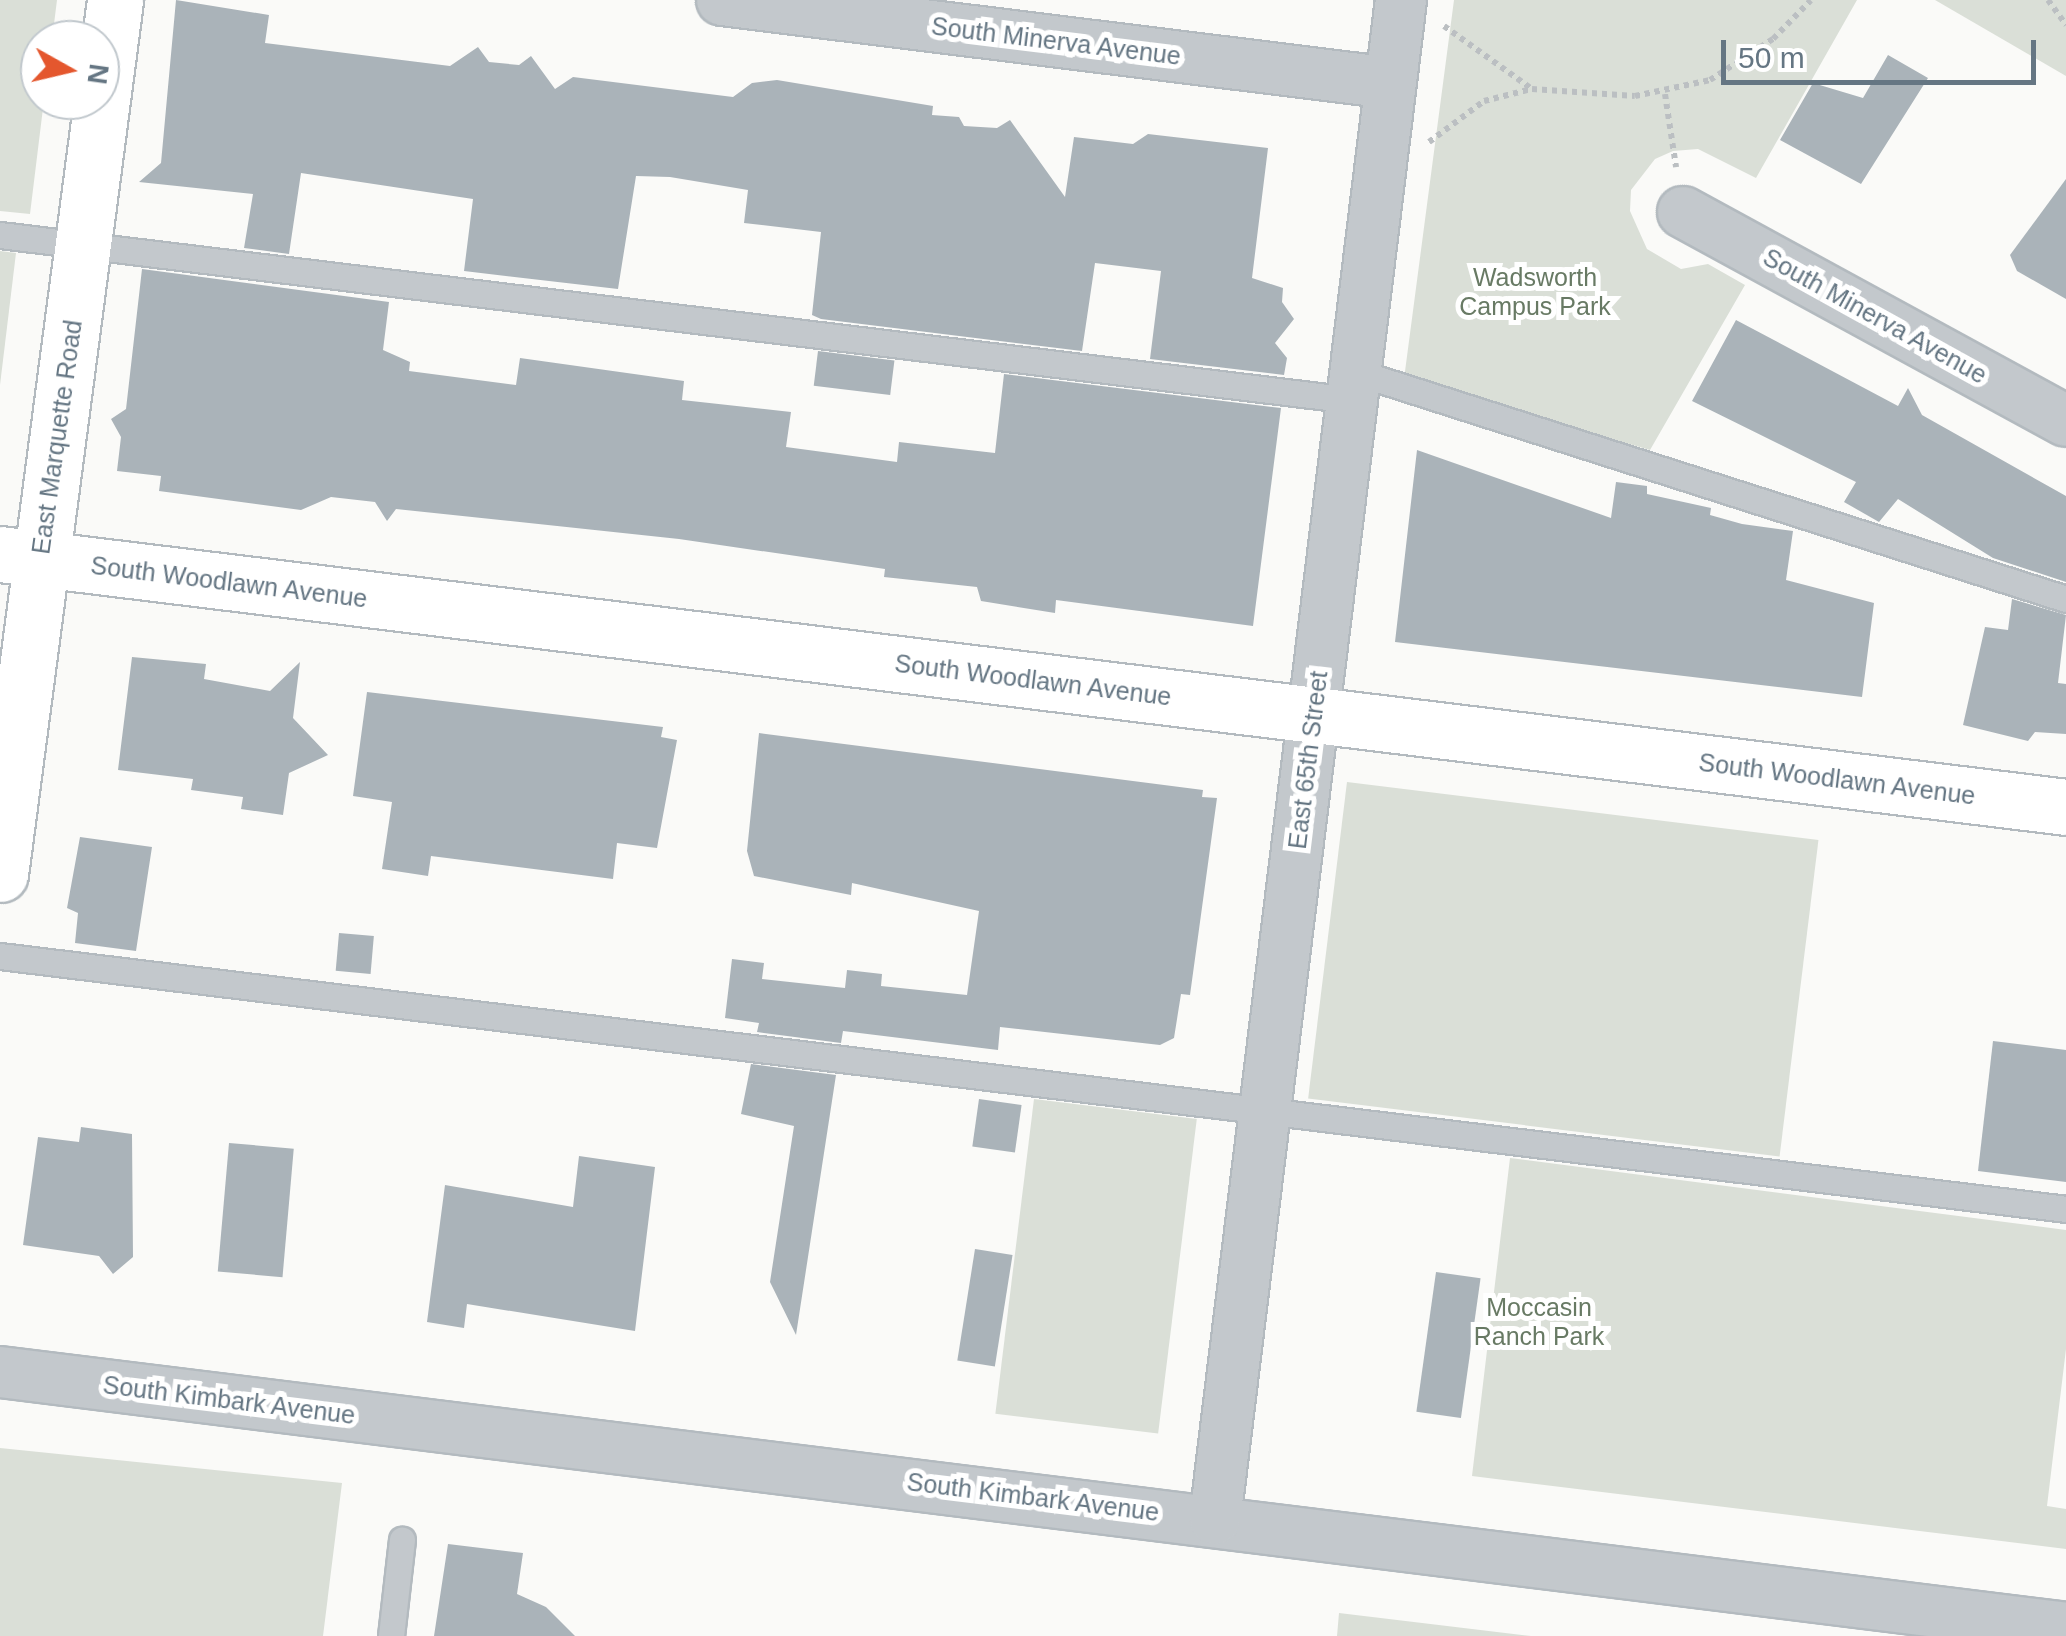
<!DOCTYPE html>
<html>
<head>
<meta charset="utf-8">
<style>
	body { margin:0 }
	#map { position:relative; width:2066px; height:1636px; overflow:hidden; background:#fafaf8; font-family:Helvetica,sans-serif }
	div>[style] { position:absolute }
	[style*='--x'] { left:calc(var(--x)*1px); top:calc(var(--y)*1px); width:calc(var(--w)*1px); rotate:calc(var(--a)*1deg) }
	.green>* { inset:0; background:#dadfd7; transform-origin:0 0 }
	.building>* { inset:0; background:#aab3b9; transform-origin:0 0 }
	.path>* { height:6px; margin-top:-3px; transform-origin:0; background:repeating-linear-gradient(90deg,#bbbfc2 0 5px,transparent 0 10px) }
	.roads { filter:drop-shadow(2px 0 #b3babf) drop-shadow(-2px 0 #b3babf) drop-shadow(0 2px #b3babf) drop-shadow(0 -2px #b3babf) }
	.lane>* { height:25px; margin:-12.5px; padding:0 12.5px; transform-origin:12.5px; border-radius:12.5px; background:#c3c8cc }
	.street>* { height:50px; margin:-25px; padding:0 25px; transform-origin:25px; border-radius:25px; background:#c3c8cc }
	.secondary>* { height:55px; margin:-27.5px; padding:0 27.5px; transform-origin:27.5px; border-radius:27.5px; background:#fff }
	span { translate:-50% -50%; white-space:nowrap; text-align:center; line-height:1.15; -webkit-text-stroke:10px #fff; paint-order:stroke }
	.street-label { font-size:25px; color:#657683 }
	.park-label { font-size:25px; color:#687a64 }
	.north { position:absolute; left:20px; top:20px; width:100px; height:100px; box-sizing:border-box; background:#fff; border:2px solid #c1c8cd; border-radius:50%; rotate:98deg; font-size:28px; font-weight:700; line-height:40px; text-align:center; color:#657683 }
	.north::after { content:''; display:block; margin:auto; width:35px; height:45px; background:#e4572e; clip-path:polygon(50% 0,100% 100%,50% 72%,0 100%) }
	.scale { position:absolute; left:1721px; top:40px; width:315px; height:45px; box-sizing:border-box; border:5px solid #657683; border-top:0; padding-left:12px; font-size:30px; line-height:35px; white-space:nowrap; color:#657683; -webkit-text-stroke:8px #fff; paint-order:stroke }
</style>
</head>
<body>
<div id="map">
	<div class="green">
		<div style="clip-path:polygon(0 0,57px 0,52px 40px,40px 40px,44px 100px,30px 214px,0 211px)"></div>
		<div style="clip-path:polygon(1454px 0,1857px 0,1756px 178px,1698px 149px,1673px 151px,1655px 159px,1631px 190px,1630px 211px,1647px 249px,1681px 269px,1708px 264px,1745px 285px,1650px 450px,1404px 379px)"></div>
		<div style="clip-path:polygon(1935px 0,2066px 0,2066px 76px)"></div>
		<div style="clip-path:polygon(0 251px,16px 253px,0 385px)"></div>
		<div style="left:1347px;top:782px;width:475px;height:319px;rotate:7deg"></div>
		<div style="left:1034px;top:1099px;width:164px;height:317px;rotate:7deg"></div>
		<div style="clip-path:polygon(1510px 1158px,2066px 1230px,2066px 1349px,2047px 1506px,2066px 1509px,2066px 1549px,1472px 1476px)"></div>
		<div style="clip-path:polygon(0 1448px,342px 1483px,323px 1636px,0 1636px)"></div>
		<div style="clip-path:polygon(1339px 1613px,1531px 1636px,1337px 1636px)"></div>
	</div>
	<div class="building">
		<div style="clip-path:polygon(176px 0,269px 15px,265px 43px,450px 66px,478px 47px,489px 62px,519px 65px,531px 56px,555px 89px,573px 77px,733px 97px,752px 83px,777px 80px,933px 106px,932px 115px,959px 117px,964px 126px,997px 128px,1010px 120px,1065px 197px,1074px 137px,1133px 144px,1148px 134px,1268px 148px,1252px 278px,1283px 288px,1282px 302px,1294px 319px,1275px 343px,1287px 358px,1284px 375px,1150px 359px,1161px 271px,1095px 263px,1082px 351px,821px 319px,812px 315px,821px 232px,744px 223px,748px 190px,670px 177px,636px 176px,618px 289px,464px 271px,473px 199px,301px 173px,289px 254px,244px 248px,253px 194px,139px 182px,161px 163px)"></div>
		<div style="clip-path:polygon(1888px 55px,1928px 78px,1861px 184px,1780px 140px,1813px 83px,1863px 98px)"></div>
		<div style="clip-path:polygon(2066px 179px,2066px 299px,2017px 271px,2010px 255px)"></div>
		<div style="clip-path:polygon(142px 269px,389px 302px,383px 350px,410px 362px,409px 371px,516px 385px,520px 358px,684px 381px,682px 400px,791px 412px,786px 447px,897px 462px,899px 442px,995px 453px,1004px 374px,1281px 408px,1253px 626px,1056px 600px,1055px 613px,981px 601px,977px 587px,884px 577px,885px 569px,679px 539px,396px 509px,387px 521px,375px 502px,331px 497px,301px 510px,159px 491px,161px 476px,117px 471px,121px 437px,111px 419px,126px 409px)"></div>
		<div style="clip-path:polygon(1736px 320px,1898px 406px,1908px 388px,1922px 415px,2066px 496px,2066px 582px,1993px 558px,1898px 499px,1879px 522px,1844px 502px,1856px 482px,1692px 401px)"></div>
		<div style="left:818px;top:351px;width:77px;height:35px;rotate:7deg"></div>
		<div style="clip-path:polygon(1417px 450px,1611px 518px,1616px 482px,1647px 486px,1647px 494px,1711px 508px,1710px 515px,1742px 524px,1793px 531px,1786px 580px,1874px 603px,1862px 697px,1395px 642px)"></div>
		<div style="clip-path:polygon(2012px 599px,2066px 615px,2058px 683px,2066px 684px,2066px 734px,2035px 732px,2028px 741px,1963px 725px,1985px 627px,2008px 630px)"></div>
		<div style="clip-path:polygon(132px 657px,206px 664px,204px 679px,270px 691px,300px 662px,293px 718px,328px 755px,289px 773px,283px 815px,241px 809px,243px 797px,191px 790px,193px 779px,118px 770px)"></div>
		<div style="clip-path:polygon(367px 692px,663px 727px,661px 737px,677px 740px,657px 848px,617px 843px,613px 879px,431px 856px,428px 876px,382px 869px,392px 802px,353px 796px)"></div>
		<div style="clip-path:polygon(759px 733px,1203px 790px,1202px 797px,1217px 798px,1190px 995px,1181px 994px,1174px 1038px,1160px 1045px,1000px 1027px,998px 1050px,843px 1031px,841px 1043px,757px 1032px,759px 1023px,725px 1018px,732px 959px,764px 963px,762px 979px,845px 988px,847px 970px,882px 974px,881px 986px,967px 995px,979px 911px,852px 883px,851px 895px,754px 876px,747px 851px)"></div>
		<div style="clip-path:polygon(80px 837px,152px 847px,136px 951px,75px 943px,78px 913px,67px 908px)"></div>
		<div style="left:339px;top:933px;width:35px;height:38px;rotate:5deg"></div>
		<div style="clip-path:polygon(1993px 1041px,2066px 1050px,2066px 1182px,1978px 1171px)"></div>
		<div style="clip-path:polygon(751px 1064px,836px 1075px,796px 1335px,770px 1282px,794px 1126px,741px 1114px)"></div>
		<div style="left:979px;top:1099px;width:43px;height:48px;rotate:8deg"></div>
		<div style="clip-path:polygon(81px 1127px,132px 1134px,133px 1257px,113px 1274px,99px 1256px,23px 1245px,38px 1137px,79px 1142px)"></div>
		<div style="left:229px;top:1143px;width:65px;height:129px;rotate:5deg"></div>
		<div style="clip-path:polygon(579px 1156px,655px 1167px,635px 1331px,467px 1304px,464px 1328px,427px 1322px,445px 1185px,573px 1207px)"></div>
		<div style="left:975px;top:1249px;width:38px;height:113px;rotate:9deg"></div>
		<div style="left:1436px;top:1272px;width:45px;height:141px;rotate:8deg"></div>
		<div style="clip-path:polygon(448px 1544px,523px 1553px,517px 1594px,546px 1607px,575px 1636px,434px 1636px)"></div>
	</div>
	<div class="path">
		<div style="--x:2048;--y:0;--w:31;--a:54"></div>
		<div style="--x:1444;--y:26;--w:108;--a:35.6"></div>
		<div style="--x:1532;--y:89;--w:103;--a:3.9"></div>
		<div style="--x:1635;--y:96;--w:77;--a:-12"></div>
		<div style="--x:1710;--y:80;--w:75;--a:-33.1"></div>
		<div style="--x:1773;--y:39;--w:54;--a:-45.7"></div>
		<div style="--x:1665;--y:94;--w:74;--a:81.4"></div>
		<div style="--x:1429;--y:142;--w:69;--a:-36.7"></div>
		<div style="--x:1484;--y:101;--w:49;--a:-14.3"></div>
	</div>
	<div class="roads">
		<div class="lane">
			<div style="--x:0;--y:235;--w:1362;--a:6.96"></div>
			<div style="--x:1356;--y:372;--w:745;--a:17.73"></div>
			<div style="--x:0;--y:956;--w:2081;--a:6.98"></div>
			<div style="--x:391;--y:1636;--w:97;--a:-83.5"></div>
		</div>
		<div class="street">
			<div style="--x:722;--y:0;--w:674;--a:7.07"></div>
			<div style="--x:1683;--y:212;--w:436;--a:28.6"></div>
			<div style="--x:0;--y:1372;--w:2082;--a:7.06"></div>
			<div style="--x:1215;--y:1519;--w:1530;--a:-83.02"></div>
		</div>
		<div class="secondary">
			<div style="--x:0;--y:554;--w:2081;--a:6.98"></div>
			<div style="--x:0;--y:874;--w:882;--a:-82.5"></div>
		</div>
	</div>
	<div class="street-label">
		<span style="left:1056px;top:41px;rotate:7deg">South Minerva Avenue</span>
		<span style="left:1875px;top:316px;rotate:29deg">South Minerva Avenue</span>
		<span style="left:57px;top:437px;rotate:-82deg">East Marquette Road</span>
		<span style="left:229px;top:582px;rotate:7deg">South Woodlawn Avenue</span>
		<span style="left:1033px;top:680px;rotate:7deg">South Woodlawn Avenue</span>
		<span style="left:1308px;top:760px;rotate:-83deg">East 65th Street</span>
		<span style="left:1837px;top:779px;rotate:7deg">South Woodlawn Avenue</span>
		<span style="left:229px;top:1400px;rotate:7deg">South Kimbark Avenue</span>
		<span style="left:1033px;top:1497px;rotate:7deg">South Kimbark Avenue</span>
	</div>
	<div class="park-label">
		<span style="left:1535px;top:292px">Wadsworth<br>Campus Park</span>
		<span style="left:1539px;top:1322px">Moccasin<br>Ranch Park</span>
	</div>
	<div class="north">N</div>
	<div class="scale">50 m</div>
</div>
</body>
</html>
